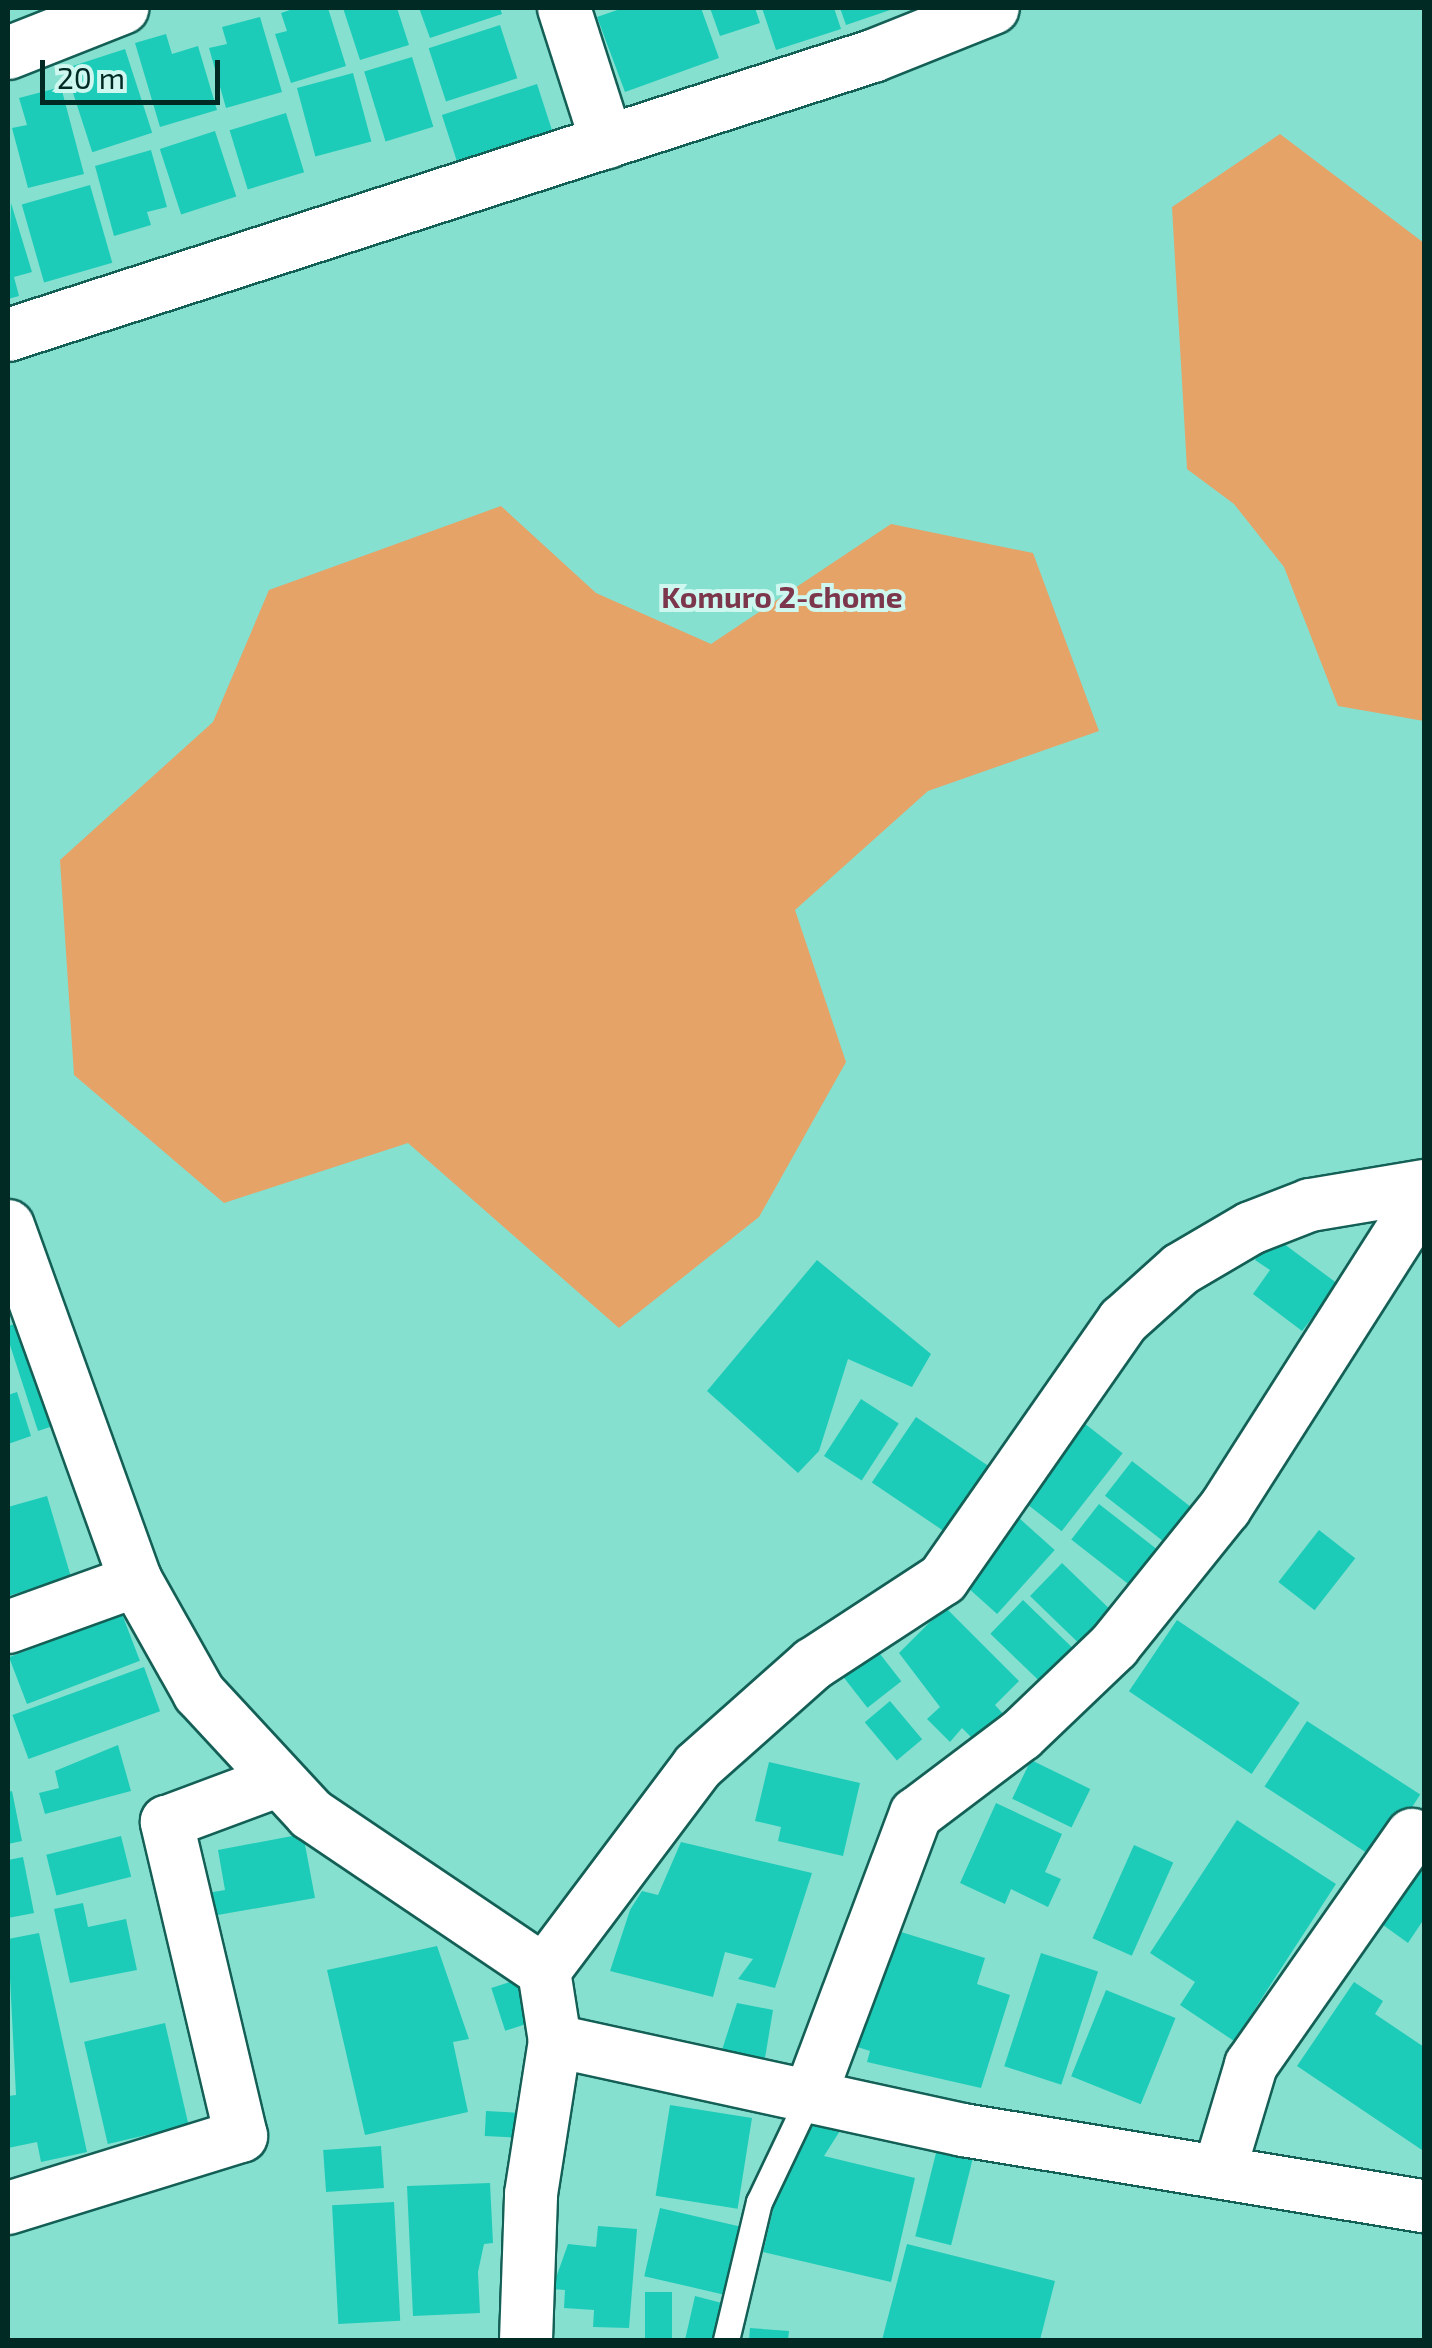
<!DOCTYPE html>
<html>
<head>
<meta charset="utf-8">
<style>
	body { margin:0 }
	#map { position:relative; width:1432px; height:2348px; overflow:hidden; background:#85e0d0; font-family:"Exo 2",sans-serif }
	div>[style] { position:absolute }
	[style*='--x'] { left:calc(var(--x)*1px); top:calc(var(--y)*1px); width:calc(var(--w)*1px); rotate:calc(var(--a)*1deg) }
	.green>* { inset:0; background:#e5a367 }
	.building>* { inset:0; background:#1dccb8; transform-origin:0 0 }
	.roads { filter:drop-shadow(2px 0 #145f56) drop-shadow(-2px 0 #145f56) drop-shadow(0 2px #145f56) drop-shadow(0 -2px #145f56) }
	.service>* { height:25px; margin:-12.5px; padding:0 12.5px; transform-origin:12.5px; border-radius:12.5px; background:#fff }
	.minor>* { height:52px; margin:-26px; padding:0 26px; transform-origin:26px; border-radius:26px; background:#fff }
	span { translate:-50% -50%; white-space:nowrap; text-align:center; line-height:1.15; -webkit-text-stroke:8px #cdf7ef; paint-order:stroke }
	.neighbourhood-label { font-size:30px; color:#7c374d; font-weight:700 }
	.frame { position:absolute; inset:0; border:10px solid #012a25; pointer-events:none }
	.scale { position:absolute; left:40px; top:60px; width:180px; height:45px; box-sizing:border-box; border:5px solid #012a25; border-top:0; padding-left:12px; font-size:30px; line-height:35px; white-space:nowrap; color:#012a25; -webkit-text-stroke:8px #cdf7ef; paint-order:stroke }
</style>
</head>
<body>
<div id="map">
	<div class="green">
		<div style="clip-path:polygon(1280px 134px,1424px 243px,1424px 721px,1338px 706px,1284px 567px,1234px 504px,1187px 469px,1172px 207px)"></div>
		<div style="clip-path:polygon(501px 506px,596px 593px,711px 644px,891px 524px,1033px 553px,1099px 731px,928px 791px,795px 910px,846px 1062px,759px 1217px,619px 1328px,408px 1143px,224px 1203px,74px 1075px,60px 860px,213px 722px,269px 590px)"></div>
	</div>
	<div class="building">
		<div style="clip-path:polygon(343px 8px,397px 8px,409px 45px,360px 60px)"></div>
		<div style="clip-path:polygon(419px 8px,500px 8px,502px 14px,430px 38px)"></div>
		<div style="clip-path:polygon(623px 8px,701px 8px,719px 58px,625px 92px,597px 17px)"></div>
		<div style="clip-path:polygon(710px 8px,755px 8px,760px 23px,720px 36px)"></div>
		<div style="clip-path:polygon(762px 8px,834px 8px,841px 29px,776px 50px)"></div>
		<div style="clip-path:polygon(840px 8px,896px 8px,846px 25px)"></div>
		<div style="clip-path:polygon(293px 9px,328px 8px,346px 66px,291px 83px,275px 34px,287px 31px,281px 13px)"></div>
		<div style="clip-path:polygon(260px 17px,282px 92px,226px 108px,209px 48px,227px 44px,222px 27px)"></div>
		<div style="left:500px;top:25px;width:56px;height:75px;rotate:72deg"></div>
		<div style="clip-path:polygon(166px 34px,172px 54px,198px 46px,217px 110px,160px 127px,135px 43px)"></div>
		<div style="left:125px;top:49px;width:88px;height:63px;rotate:72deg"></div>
		<div style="left:412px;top:57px;width:73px;height:50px;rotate:73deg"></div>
		<div style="left:353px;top:73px;width:71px;height:58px;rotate:75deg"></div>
		<div style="left:537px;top:84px;width:51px;height:100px;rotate:72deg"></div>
		<div style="clip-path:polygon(61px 87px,84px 174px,28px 188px,12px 128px,27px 125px,19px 98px)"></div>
		<div style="left:286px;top:113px;width:62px;height:59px;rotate:73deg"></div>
		<div style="left:215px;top:131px;width:69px;height:58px;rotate:72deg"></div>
		<div style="clip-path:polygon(151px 150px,167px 207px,147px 212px,151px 225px,114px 236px,95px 166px)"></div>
		<div style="left:90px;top:185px;width:81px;height:71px;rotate:74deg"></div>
		<div style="clip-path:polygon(11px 203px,32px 272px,14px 277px,19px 296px,8px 299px)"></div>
		<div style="clip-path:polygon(1272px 1235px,1338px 1284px,1302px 1331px,1253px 1294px,1270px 1270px,1255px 1260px)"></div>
		<div style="clip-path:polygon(817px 1260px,931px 1354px,912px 1387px,848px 1359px,819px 1451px,798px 1473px,707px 1391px)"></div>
		<div style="clip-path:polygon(25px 1321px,59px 1424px,38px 1431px,8px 1339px,8px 1326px)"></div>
		<div style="clip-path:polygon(17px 1392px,31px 1436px,8px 1444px,8px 1395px)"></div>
		<div style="left:861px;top:1399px;width:45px;height:68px;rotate:33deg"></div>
		<div style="left:916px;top:1417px;width:100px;height:79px;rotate:34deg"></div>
		<div style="left:1084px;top:1423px;width:49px;height:99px;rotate:38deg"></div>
		<div style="left:1132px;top:1461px;width:93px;height:44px;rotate:38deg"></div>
		<div style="clip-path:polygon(47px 1496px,71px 1577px,8px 1596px,8px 1507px)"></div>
		<div style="left:1099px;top:1504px;width:78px;height:45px;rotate:38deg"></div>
		<div style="left:1019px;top:1518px;width:48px;height:86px;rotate:42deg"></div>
		<div style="left:1319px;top:1530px;width:46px;height:66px;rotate:38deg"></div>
		<div style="left:1062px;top:1563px;width:75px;height:46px;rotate:44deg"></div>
		<div style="left:1023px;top:1600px;width:81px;height:47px;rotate:44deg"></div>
		<div style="clip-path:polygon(945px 1607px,1019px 1681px,995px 1705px,1006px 1717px,978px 1744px,962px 1728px,950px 1742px,927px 1719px,940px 1707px,899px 1653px)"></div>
		<div style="left:122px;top:1614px;width:50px;height:121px;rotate:69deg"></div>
		<div style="left:1177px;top:1620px;width:148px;height:86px;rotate:34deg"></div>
		<div style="left:873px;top:1645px;width:46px;height:43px;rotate:52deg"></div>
		<div style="left:144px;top:1667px;width:47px;height:140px;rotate:70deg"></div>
		<div style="left:890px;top:1701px;width:50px;height:33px;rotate:50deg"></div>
		<div style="left:1307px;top:1721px;width:135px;height:78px;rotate:33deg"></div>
		<div style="clip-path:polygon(118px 1745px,131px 1791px,45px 1814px,39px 1793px,59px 1788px,55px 1771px)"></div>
		<div style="left:1031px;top:1760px;width:66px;height:43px;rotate:26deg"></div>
		<div style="clip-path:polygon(769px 1762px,860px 1783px,843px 1856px,778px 1841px,781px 1827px,755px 1821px)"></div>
		<div style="clip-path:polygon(12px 1791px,22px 1841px,8px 1844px,8px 1792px)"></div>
		<div style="clip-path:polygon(996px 1803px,1062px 1834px,1045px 1872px,1061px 1879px,1048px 1907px,1011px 1889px,1005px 1904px,960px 1883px)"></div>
		<div style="clip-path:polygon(1237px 1820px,1336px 1884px,1234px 2041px,1180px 2005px,1195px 1982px,1150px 1953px)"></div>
		<div style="clip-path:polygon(303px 1834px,315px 1898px,212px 1916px,207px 1893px,225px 1890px,218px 1850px)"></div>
		<div style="left:121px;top:1836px;width:42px;height:77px;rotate:76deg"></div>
		<div style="clip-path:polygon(681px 1842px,812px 1873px,775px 1988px,738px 1979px,753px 1959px,725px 1952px,713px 1997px,610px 1971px,630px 1910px,642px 1891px,658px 1895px)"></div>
		<div style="left:1134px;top:1845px;width:43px;height:102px;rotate:24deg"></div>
		<div style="clip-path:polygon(1424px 1849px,1424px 1919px,1408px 1943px,1372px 1917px)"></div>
		<div style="clip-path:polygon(23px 1857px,34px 1913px,8px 1918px,8px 1860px)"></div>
		<div style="clip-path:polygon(83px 1903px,88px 1927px,126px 1919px,137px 1970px,70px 1983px,54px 1909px)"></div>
		<div style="clip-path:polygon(885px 1927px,985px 1958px,977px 1984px,1010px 1995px,981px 2088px,867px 2062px,870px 2051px,848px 2044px)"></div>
		<div style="clip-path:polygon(39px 1933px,87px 2152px,41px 2162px,37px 2142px,8px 2148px,8px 2096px,16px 2095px,8px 1939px)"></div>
		<div style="clip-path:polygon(437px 1946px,469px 2039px,453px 2042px,468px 2112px,365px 2135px,327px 1970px)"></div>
		<div style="left:1041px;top:1953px;width:60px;height:119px;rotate:18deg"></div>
		<div style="left:516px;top:1980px;width:45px;height:26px;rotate:72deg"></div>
		<div style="clip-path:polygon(1354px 1982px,1383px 2001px,1375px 2014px,1424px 2047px,1422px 2150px,1297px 2066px)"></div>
		<div style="left:1106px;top:1990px;width:75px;height:93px;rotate:22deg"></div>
		<div style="clip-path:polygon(737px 2003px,773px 2010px,765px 2058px,722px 2050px)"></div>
		<div style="left:165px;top:2023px;width:105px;height:83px;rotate:77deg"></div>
		<div style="left:670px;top:2105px;width:83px;height:92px;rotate:9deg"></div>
		<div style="clip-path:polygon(819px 2105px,845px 2123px,824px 2156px,915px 2178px,891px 2282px,763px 2252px,786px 2155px)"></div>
		<div style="left:486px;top:2111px;width:36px;height:25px;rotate:3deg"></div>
		<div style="left:938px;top:2145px;width:37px;height:94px;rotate:14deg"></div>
		<div style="left:381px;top:2146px;width:42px;height:58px;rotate:86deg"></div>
		<div style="clip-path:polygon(490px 2183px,493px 2243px,484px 2244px,478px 2272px,480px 2313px,413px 2316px,407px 2186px)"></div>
		<div style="left:394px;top:2202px;width:119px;height:62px;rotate:87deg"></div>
		<div style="left:660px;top:2208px;width:82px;height:70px;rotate:13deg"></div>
		<div style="clip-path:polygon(598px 2226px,637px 2229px,629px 2328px,593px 2327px,594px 2310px,564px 2308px,565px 2290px,552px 2289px,568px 2244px,596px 2247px)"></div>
		<div style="clip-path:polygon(907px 2244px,1055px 2281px,1040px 2340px,882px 2340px)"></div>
		<div style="left:645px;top:2292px;width:27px;height:48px"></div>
		<div style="clip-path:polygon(695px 2296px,722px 2303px,713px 2340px,685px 2340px)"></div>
		<div style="clip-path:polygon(750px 2328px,789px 2331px,788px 2340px,749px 2340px)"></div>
	</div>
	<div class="roads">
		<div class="service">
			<div style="--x:726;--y:2340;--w:142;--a:-76.6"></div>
			<div style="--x:759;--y:2202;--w:123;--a:-64.5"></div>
		</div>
		<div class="minor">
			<div style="--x:564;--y:8;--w:141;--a:72.2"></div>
			<div style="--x:8;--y:53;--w:123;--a:-21.5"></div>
			<div style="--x:8;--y:335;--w:909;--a:-17.88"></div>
			<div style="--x:873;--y:56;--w:129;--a:-21.8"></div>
			<div style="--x:8;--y:1226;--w:377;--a:70.2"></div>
			<div style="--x:136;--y:1581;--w:129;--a:60.6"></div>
			<div style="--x:199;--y:1693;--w:165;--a:47.2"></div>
			<div style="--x:311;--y:1814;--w:281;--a:34"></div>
			<div style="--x:544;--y:1971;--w:71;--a:81.1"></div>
			<div style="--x:555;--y:2041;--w:418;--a:12.3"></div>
			<div style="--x:963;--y:2130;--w:467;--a:9.4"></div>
			<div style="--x:8;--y:1627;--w:136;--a:-19.8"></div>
			<div style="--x:544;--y:1971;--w:256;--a:-53.1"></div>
			<div style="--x:698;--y:1766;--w:154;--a:-41.6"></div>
			<div style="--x:813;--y:1664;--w:155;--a:-33.2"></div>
			<div style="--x:943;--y:1579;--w:315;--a:-55.1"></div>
			<div style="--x:1123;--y:1321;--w:78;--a:-41.9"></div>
			<div style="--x:1181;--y:1269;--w:81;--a:-30.4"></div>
			<div style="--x:1251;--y:1228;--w:63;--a:-21.3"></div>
			<div style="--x:1310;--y:1205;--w:116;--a:-9.5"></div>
			<div style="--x:812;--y:2090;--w:295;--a:-69.4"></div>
			<div style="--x:916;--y:1814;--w:131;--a:-37"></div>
			<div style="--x:1021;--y:1735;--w:129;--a:-43.7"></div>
			<div style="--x:1114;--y:1646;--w:177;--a:-51.2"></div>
			<div style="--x:1225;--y:1508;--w:370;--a:-57.5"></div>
			<div style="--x:1219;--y:2172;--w:112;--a:-73.3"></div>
			<div style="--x:1251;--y:2065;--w:281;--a:-55"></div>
			<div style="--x:8;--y:2208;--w:244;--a:-17.2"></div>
			<div style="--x:241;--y:2136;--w:323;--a:-103.3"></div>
			<div style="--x:167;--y:1822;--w:117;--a:-20.4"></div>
			<div style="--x:526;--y:2340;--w:146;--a:-88"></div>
			<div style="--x:531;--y:2194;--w:155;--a:-81.1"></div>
		</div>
	</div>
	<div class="neighbourhood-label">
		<span style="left:782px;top:596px">Komuro 2-chome</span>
	</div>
	<div class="frame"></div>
	<div class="scale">20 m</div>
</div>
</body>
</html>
